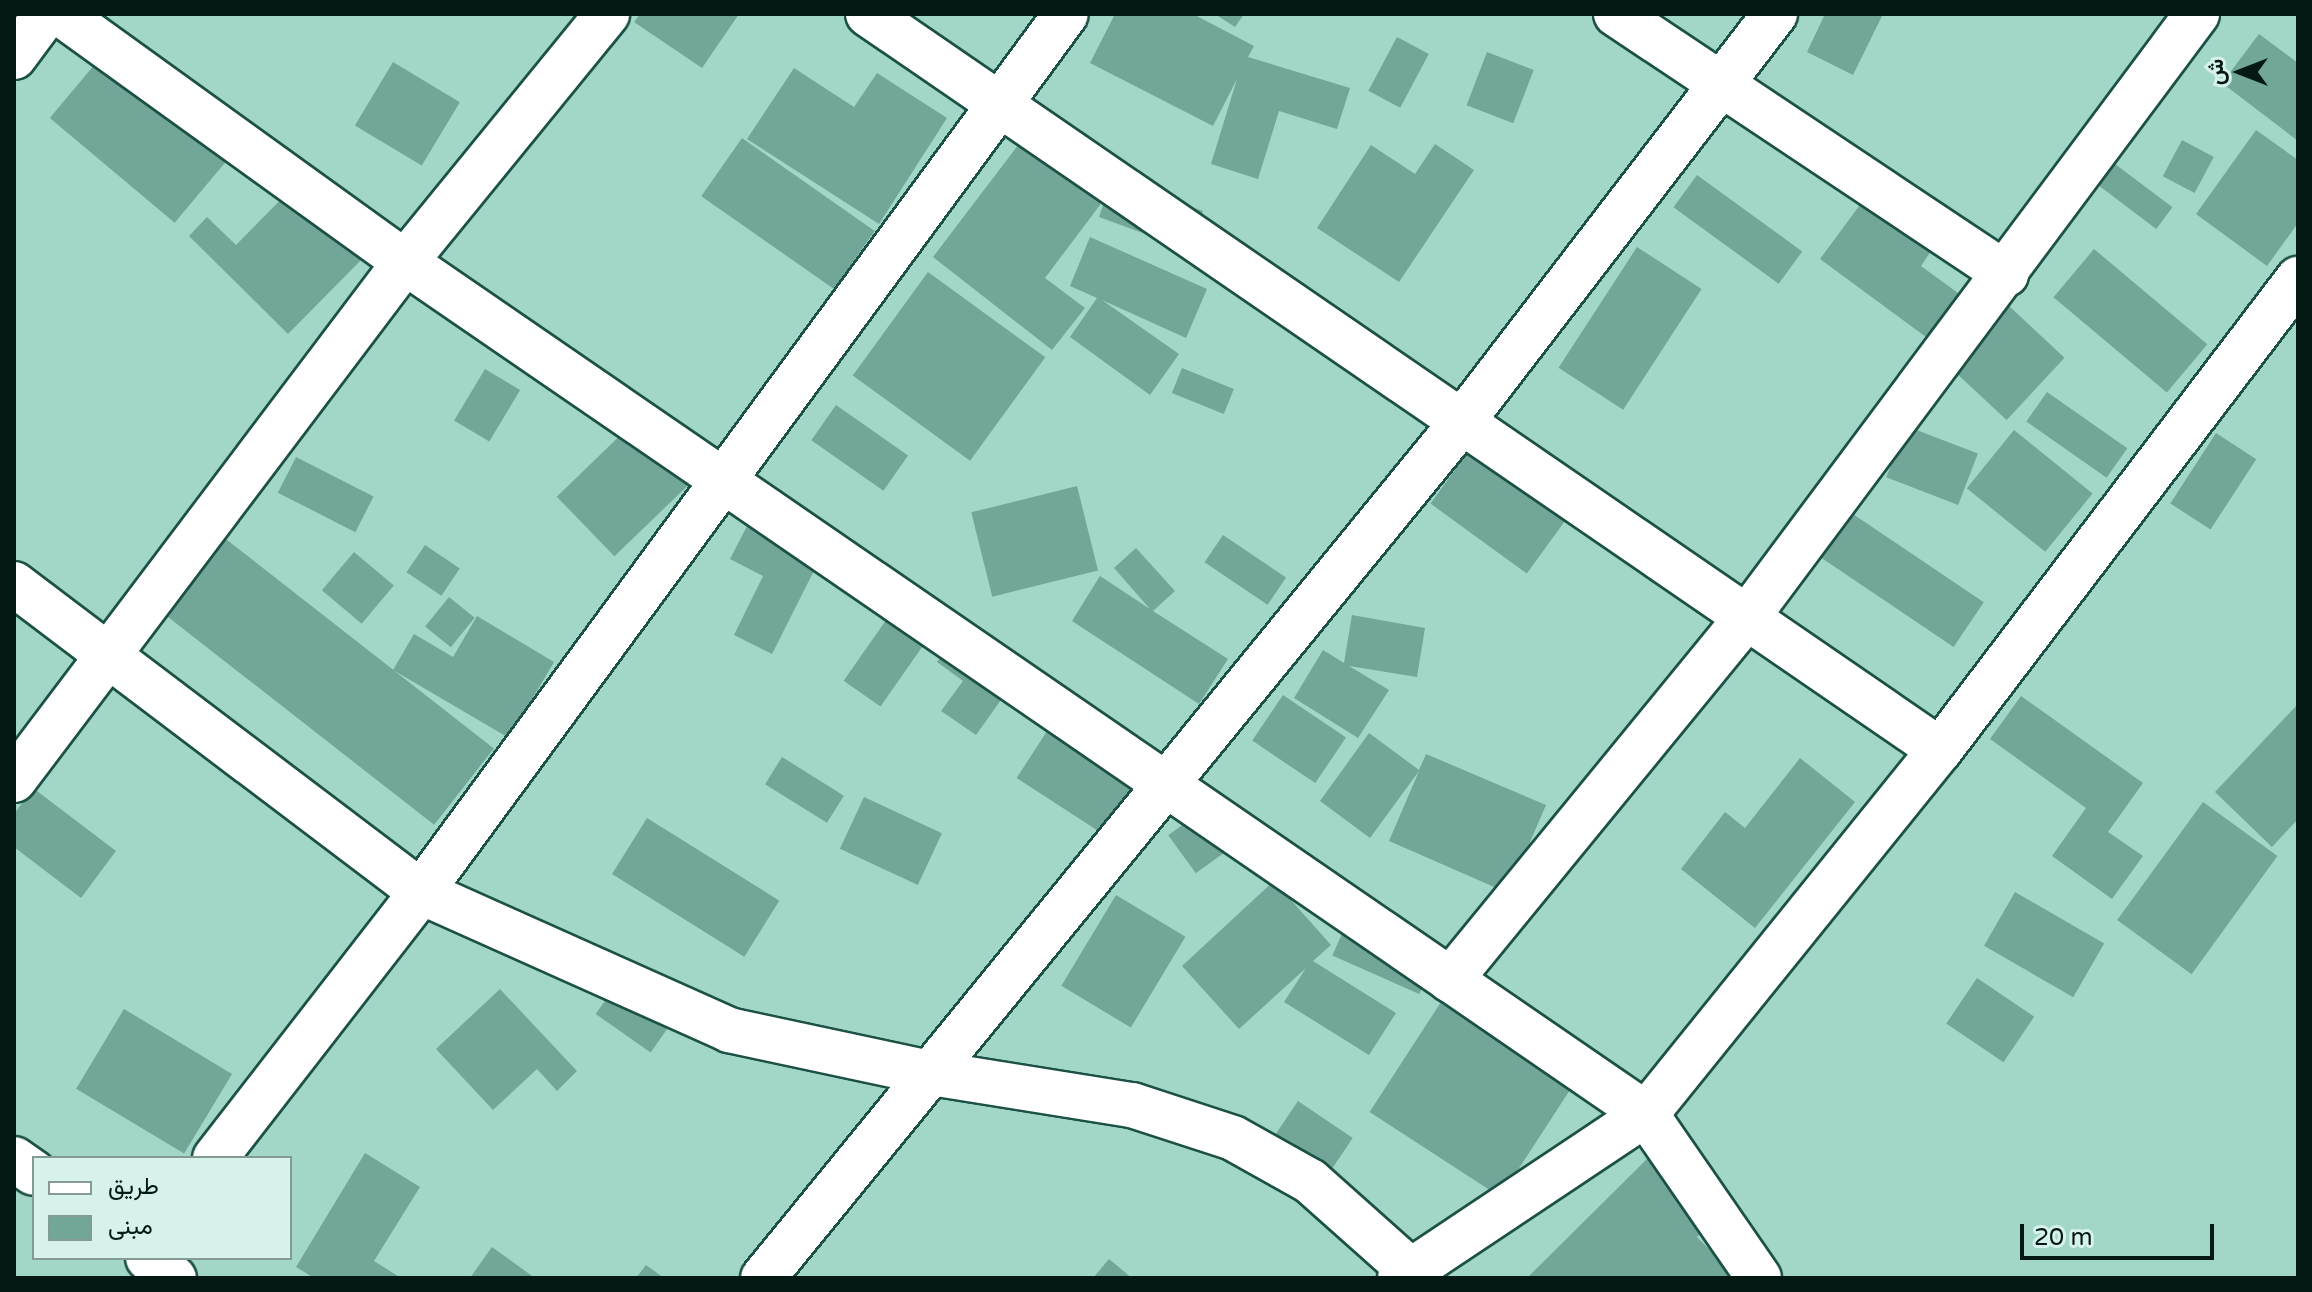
<!DOCTYPE html>
<html>
<head>
<meta charset="utf-8">
<style>
	body { margin:0 }
	#map { position:relative; width:2312px; height:1292px; overflow:hidden; background:#a2d7c8; font-family:"Varela Round",Vazirmatn,sans-serif }
	div>[style] { position:absolute }
	[style*='--x'] { left:calc(var(--x)*1px); top:calc(var(--y)*1px); width:calc(var(--w)*1px); rotate:calc(var(--a)*1deg) }
	.building>* { inset:0; background:#71a698; transform-origin:0 0 }
	.roads { filter:drop-shadow(2px 0 #1c5145) drop-shadow(-2px 0 #1c5145) drop-shadow(0 2px #1c5145) drop-shadow(0 -2px #1c5145) }
	.street>* { height:44px; margin:-22px; padding:0 22px; transform-origin:22px; border-radius:22px; background:#fff }
	span { translate:-50% -50%; white-space:nowrap; text-align:center; line-height:1.15; -webkit-text-stroke:6px #d7f2ea; paint-order:stroke }
	.frame { position:absolute; inset:0; border:16px solid #041914; pointer-events:none }
	.legend { position:absolute; left:32px; top:1156px; width:260px; height:104px; box-sizing:border-box; background:#d7f2ea; border:2px solid #839b94; margin:0; padding:10px 14px; list-style:none; font-size:24px; color:#041914 }
	.legend li { display:flex; align-items:center; gap:16px; height:40px }
	.legend b { width:40px; border:2px solid #839b94 }
	.north { position:absolute; left:2200px; top:32px; width:80px; height:80px; -webkit-text-stroke:6px #d7f2ea; paint-order:stroke; rotate:270deg; font-size:22px; font-weight:700; line-height:32px; text-align:center; color:#041914 }
	.north::after { content:''; display:block; margin:auto; width:28px; height:36px; background:#041914; clip-path:polygon(50% 0,100% 100%,50% 72%,0 100%) }
	.scale { position:absolute; left:2020px; top:1224px; width:194px; height:36px; box-sizing:border-box; border:4px solid #041914; border-top:0; padding-left:10px; font-size:24px; line-height:28px; white-space:nowrap; color:#041914; -webkit-text-stroke:6px #d7f2ea; paint-order:stroke }
</style>
</head>
<body>
<div id="map">
	<div class="building">
		<div style="clip-path:polygon(640px 14px,739px 14px,702px 68px,634px 22px)"></div>
		<div style="clip-path:polygon(1115px 14px,1193px 14px,1254px 46px,1248px 57px,1350px 88px,1337px 129px,1279px 111px,1258px 179px,1211px 164px,1237px 79px,1213px 126px,1090px 63px)"></div>
		<div style="clip-path:polygon(1215px 14px,1244px 14px,1235px 27px)"></div>
		<div style="clip-path:polygon(1825px 14px,1883px 14px,1853px 75px,1807px 52px)"></div>
		<div style="clip-path:polygon(2259px 34px,2298px 63px,2298px 141px,2222px 83px)"></div>
		<div style="left:1397px;top:37px;width:36px;height:61px;rotate:28deg"></div>
		<div style="left:116px;top:39px;width:163px;height:103px;rotate:40deg"></div>
		<div style="left:1487px;top:52px;width:50px;height:57px;rotate:21deg"></div>
		<div style="left:393px;top:62px;width:78px;height:74px;rotate:31deg"></div>
		<div style="clip-path:polygon(794px 68px,854px 107px,877px 73px,947px 118px,879px 224px,747px 139px)"></div>
		<div style="clip-path:polygon(1038px 119px,1116px 180px,1203px 211px,1189px 250px,1099px 217px,1106px 197px,1045px 278px,1085px 308px,1052px 350px,933px 257px)"></div>
		<div style="clip-path:polygon(2256px 130px,2298px 160px,2298px 223px,2267px 266px,2196px 214px)"></div>
		<div style="left:742px;top:138px;width:162px;height:71px;rotate:35deg"></div>
		<div style="left:2182px;top:140px;width:36px;height:41px;rotate:28deg"></div>
		<div style="clip-path:polygon(1435px 144px,1474px 170px,1399px 282px,1317px 228px,1371px 145px,1415px 174px)"></div>
		<div style="left:2115px;top:164px;width:72px;height:27px;rotate:37deg"></div>
		<div style="left:1697px;top:175px;width:130px;height:40px;rotate:36deg"></div>
		<div style="clip-path:polygon(299px 181px,370px 251px,288px 334px,189px 236px,207px 217px,236px 245px)"></div>
		<div style="clip-path:polygon(1865px 198px,1933px 248px,1921px 266px,1962px 296px,1930px 340px,1820px 259px)"></div>
		<div style="clip-path:polygon(1090px 237px,1207px 289px,1186px 338px,1102px 300px,1179px 354px,1150px 395px,1070px 337px,1097px 298px,1070px 286px)"></div>
		<div style="left:1637px;top:247px;width:77px;height:144px;rotate:33deg"></div>
		<div style="left:2094px;top:249px;width:148px;height:63px;rotate:40deg"></div>
		<div style="left:928px;top:272px;width:145px;height:128px;rotate:36deg"></div>
		<div style="left:2009px;top:306px;width:76px;height:85px;rotate:43deg"></div>
		<div style="left:1182px;top:368px;width:56px;height:27px;rotate:22deg"></div>
		<div style="left:485px;top:369px;width:41px;height:60px;rotate:31deg"></div>
		<div style="left:2047px;top:392px;width:98px;height:36px;rotate:35deg"></div>
		<div style="left:836px;top:405px;width:88px;height:43px;rotate:35deg"></div>
		<div style="left:633px;top:423px;width:83px;height:106px;rotate:46deg"></div>
		<div style="left:1906px;top:426px;width:77px;height:55px;rotate:21deg"></div>
		<div style="left:1484px;top:430px;width:119px;height:91px;rotate:36deg"></div>
		<div style="left:2014px;top:430px;width:101px;height:75px;rotate:39deg"></div>
		<div style="left:2216px;top:433px;width:48px;height:84px;rotate:33deg"></div>
		<div style="left:296px;top:457px;width:87px;height:40px;rotate:27deg"></div>
		<div style="left:1077px;top:486px;width:87px;height:109px;rotate:76deg"></div>
		<div style="clip-path:polygon(759px 503px,830px 539px,772px 654px,734px 635px,763px 576px,730px 559px)"></div>
		<div style="left:1847px;top:510px;width:165px;height:54px;rotate:34deg"></div>
		<div style="left:1223px;top:535px;width:76px;height:33px;rotate:34deg"></div>
		<div style="left:222px;top:536px;width:345px;height:97px;rotate:38deg"></div>
		<div style="left:425px;top:545px;width:42px;height:33px;rotate:34deg"></div>
		<div style="clip-path:polygon(1136px 548px,1175px 591px,1153px 611px,1228px 659px,1199px 704px,1072px 621px,1100px 576px,1150px 609px,1114px 568px)"></div>
		<div style="left:354px;top:552px;width:52px;height:50px;rotate:40deg"></div>
		<div style="left:905px;top:593px;width:45px;height:107px;rotate:35deg"></div>
		<div style="left:449px;top:597px;width:33px;height:38px;rotate:39deg"></div>
		<div style="clip-path:polygon(1352px 615px,1425px 628px,1417px 677px,1349px 666px,1389px 690px,1358px 738px,1294px 698px,1323px 650px,1344px 663px)"></div>
		<div style="clip-path:polygon(477px 616px,554px 662px,509px 738px,393px 670px,414px 634px,453px 657px)"></div>
		<div style="clip-path:polygon(964px 626px,1023px 669px,976px 735px,941px 711px,963px 681px,937px 662px)"></div>
		<div style="left:1283px;top:695px;width:76px;height:55px;rotate:34deg"></div>
		<div style="clip-path:polygon(2021px 696px,2143px 783px,2108px 832px,2143px 856px,2112px 899px,2052px 856px,2086px 808px,1990px 739px)"></div>
		<div style="clip-path:polygon(2298px 704px,2298px 819px,2272px 847px,2215px 792px)"></div>
		<div style="left:1064px;top:705px;width:107px;height:87px;rotate:33deg"></div>
		<div style="clip-path:polygon(1369px 733px,1419px 770px,1426px 754px,1546px 805px,1508px 893px,1389px 841px,1419px 771px,1370px 838px,1320px 801px)"></div>
		<div style="left:782px;top:757px;width:73px;height:32px;rotate:32deg"></div>
		<div style="clip-path:polygon(1800px 758px,1855px 802px,1755px 928px,1681px 869px,1725px 812px,1745px 828px)"></div>
		<div style="clip-path:polygon(33px 788px,116px 851px,81px 898px,14px 847px,14px 814px)"></div>
		<div style="left:864px;top:797px;width:86px;height:57px;rotate:25deg"></div>
		<div style="left:2203px;top:802px;width:92px;height:146px;rotate:36deg"></div>
		<div style="left:1203px;top:810px;width:47px;height:43px;rotate:54deg"></div>
		<div style="left:647px;top:818px;width:156px;height:66px;rotate:32deg"></div>
		<div style="clip-path:polygon(1274px 881px,1331px 945px,1313px 961px,1396px 1013px,1369px 1055px,1284px 1002px,1306px 968px,1239px 1029px,1182px 966px)"></div>
		<div style="left:2015px;top:892px;width:103px;height:62px;rotate:30deg"></div>
		<div style="left:1116px;top:895px;width:81px;height:106px;rotate:31deg"></div>
		<div style="left:1349px;top:918px;width:95px;height:41px;rotate:24deg"></div>
		<div style="left:621px;top:978px;width:67px;height:44px;rotate:35deg"></div>
		<div style="left:1977px;top:978px;width:69px;height:55px;rotate:34deg"></div>
		<div style="left:1454px;top:982px;width:156px;height:155px;rotate:33deg"></div>
		<div style="clip-path:polygon(500px 989px,577px 1071px,557px 1091px,537px 1069px,493px 1110px,436px 1049px)"></div>
		<div style="left:124px;top:1009px;width:126px;height:93px;rotate:31deg"></div>
		<div style="left:1298px;top:1101px;width:66px;height:57px;rotate:34deg"></div>
		<div style="clip-path:polygon(365px 1153px,420px 1187px,374px 1261px,401px 1278px,314px 1278px,296px 1267px)"></div>
		<div style="clip-path:polygon(1651px 1155px,1714px 1219px,1697px 1237px,1738px 1278px,1527px 1278px)"></div>
		<div style="clip-path:polygon(492px 1247px,535px 1278px,470px 1278px)"></div>
		<div style="clip-path:polygon(1109px 1259px,1132px 1278px,1093px 1278px)"></div>
		<div style="clip-path:polygon(646px 1265px,664px 1278px,636px 1278px)"></div>
	</div>
	<div class="roads">
		<div class="street">
			<div style="--x:61;--y:14;--w:424;--a:35.8"></div>
			<div style="--x:405;--y:262;--w:1505;--a:34.47"></div>
			<div style="--x:1646;--y:1114;--w:199;--a:55.4"></div>
			<div style="--x:868;--y:14;--w:1300;--a:34.47"></div>
			<div style="--x:1616;--y:14;--w:469;--a:33.7"></div>
			<div style="--x:14;--y:57;--w:54;--a:-53.3"></div>
			<div style="--x:14;--y:584;--w:510;--a:37.12"></div>
			<div style="--x:421;--y:892;--w:338;--a:24.1"></div>
			<div style="--x:729;--y:1030;--w:200;--a:12.1"></div>
			<div style="--x:925;--y:1072;--w:210;--a:9.1"></div>
			<div style="--x:1132;--y:1105;--w:106;--a:18.1"></div>
			<div style="--x:1233;--y:1138;--w:88;--a:29.2"></div>
			<div style="--x:1310;--y:1181;--w:146;--a:41.7"></div>
			<div style="--x:14;--y:780;--w:649;--a:-52.95"></div>
			<div style="--x:405;--y:262;--w:320;--a:-50.8"></div>
			<div style="--x:1450;--y:980;--w:470;--a:-50.7"></div>
			<div style="--x:1748;--y:616;--w:751;--a:-53.28"></div>
			<div style="--x:215;--y:1158;--w:336;--a:-52.2"></div>
			<div style="--x:421;--y:892;--w:1089;--a:-53.7"></div>
			<div style="--x:14;--y:1159;--w:24;--a:35"></div>
			<div style="--x:148;--y:1258;--w:33;--a:38"></div>
			<div style="--x:763;--y:1278;--w:1104;--a:-50.77"></div>
			<div style="--x:1461;--y:423;--w:516;--a:-52.49"></div>
			<div style="--x:1400;--y:1278;--w:296;--a:-33.7"></div>
			<div style="--x:1646;--y:1114;--w:468;--a:-51.1"></div>
			<div style="--x:1940;--y:750;--w:592;--a:-52.76"></div>
		</div>
	</div>
	<div class="frame"></div>
	<ul class="legend">
	<li><b style="height:10px;background:#fff"></b>طريق</li>
	<li><b style="height:22px;background:#71a698"></b>مبنى</li>
	</ul>
	<div class="north">ش</div>
	<div class="scale">20 m</div>
</div>
</body>
</html>
